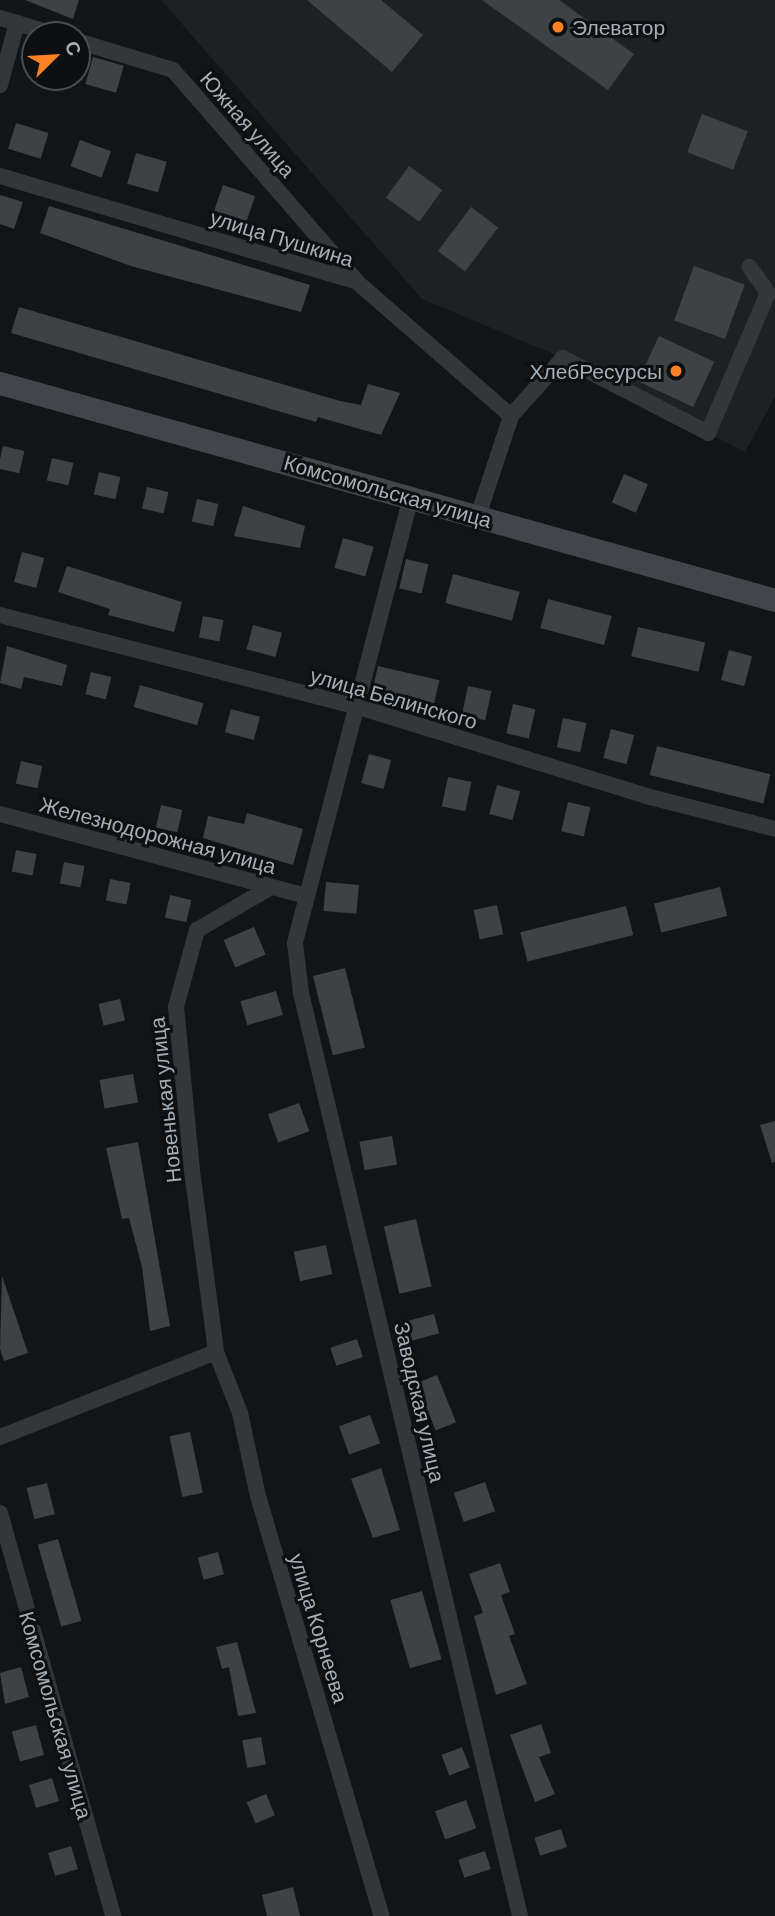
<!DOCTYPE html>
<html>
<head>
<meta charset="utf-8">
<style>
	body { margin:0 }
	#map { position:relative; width:775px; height:1916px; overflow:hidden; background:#131415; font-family:Barlow,sans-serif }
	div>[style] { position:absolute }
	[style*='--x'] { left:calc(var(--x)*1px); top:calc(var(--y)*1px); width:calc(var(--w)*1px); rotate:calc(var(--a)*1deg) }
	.built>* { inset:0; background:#1f2022 }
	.building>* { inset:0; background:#3f4245; transform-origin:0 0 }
	.street>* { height:16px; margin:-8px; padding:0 8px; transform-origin:8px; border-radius:8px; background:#34373a }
	.secondary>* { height:23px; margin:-11.5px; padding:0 11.5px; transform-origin:11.5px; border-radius:11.5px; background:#42464b }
	.dots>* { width:19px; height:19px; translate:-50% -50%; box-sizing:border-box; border:4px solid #0e0f10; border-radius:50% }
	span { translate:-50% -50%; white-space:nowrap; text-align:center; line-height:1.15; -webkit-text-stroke:6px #0e0f10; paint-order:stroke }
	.poi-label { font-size:21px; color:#a4aeb6 }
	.left { translate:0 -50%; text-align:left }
	.right { translate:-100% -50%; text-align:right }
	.street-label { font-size:21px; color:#a4aeb6 }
	.north { position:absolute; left:21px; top:21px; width:70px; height:70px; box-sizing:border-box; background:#0e0f10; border:2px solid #4a4f52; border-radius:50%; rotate:66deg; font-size:19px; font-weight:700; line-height:28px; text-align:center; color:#a4aeb6 }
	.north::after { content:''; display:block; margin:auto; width:24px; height:32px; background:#fc8024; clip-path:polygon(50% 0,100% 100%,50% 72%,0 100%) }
</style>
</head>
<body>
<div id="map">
	<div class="built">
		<div style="clip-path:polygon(161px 0,775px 0,775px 397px,745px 452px,563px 358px,422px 299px)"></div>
	</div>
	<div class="building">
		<div style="clip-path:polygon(25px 0,79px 0,73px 19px)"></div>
		<div style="clip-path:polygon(307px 0,381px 0,423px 35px,392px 72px)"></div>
		<div style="clip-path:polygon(482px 0,559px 0,634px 54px,608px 90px)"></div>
		<div style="left:93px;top:57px;width:32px;height:28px;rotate:16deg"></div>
		<div style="left:702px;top:114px;width:49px;height:41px;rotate:21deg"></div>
		<div style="left:16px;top:123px;width:34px;height:27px;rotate:17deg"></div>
		<div style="left:80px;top:140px;width:33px;height:28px;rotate:20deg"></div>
		<div style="left:136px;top:153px;width:32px;height:32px;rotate:16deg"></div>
		<div style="left:409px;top:166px;width:41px;height:39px;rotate:36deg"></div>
		<div style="left:223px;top:185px;width:34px;height:27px;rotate:19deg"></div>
		<div style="clip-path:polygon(0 195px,23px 202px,14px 229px,0 224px)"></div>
		<div style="clip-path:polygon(49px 206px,310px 285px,301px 312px,131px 266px,40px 233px)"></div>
		<div style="left:471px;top:207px;width:34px;height:55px;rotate:37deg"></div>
		<div style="left:694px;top:266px;width:54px;height:58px;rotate:20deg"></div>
		<div style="clip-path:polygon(19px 307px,340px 401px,361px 405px,368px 384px,400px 393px,381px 435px,318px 417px,316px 422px,11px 333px)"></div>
		<div style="left:659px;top:336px;width:61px;height:50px;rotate:25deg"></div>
		<div style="left:3px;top:446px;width:22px;height:23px;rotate:13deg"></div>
		<div style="left:52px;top:458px;width:22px;height:23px;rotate:13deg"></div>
		<div style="left:99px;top:472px;width:22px;height:23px;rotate:13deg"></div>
		<div style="left:624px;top:474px;width:26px;height:31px;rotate:23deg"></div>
		<div style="left:147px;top:487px;width:22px;height:22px;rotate:13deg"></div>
		<div style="left:197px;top:499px;width:22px;height:23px;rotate:13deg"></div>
		<div style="clip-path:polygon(243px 506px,305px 526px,300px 548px,234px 536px)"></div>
		<div style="left:343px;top:538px;width:32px;height:31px;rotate:16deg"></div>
		<div style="left:22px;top:552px;width:23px;height:31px;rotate:15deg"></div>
		<div style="left:406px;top:559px;width:23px;height:30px;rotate:13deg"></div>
		<div style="clip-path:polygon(67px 566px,182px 602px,174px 632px,108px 615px,110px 609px,58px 592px)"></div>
		<div style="left:453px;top:574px;width:69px;height:30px;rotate:15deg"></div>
		<div style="left:548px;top:599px;width:66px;height:30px;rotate:15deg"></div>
		<div style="left:203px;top:616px;width:21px;height:22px;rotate:11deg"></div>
		<div style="left:253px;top:625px;width:30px;height:25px;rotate:15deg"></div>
		<div style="left:638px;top:627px;width:69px;height:30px;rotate:13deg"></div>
		<div style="clip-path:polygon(7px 646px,67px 665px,62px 686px,24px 677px,21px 689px,0 683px)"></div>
		<div style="left:729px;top:650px;width:24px;height:31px;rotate:15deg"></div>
		<div style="left:378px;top:666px;width:63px;height:30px;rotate:13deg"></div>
		<div style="left:91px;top:672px;width:21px;height:23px;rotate:14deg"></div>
		<div style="left:140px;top:685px;width:66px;height:23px;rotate:16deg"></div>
		<div style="left:468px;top:686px;width:24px;height:30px;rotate:12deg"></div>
		<div style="left:513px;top:704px;width:23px;height:30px;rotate:13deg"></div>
		<div style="left:231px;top:709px;width:30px;height:24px;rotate:15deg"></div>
		<div style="left:563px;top:718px;width:24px;height:30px;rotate:12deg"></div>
		<div style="left:611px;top:729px;width:24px;height:30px;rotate:15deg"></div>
		<div style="left:657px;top:746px;width:117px;height:30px;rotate:14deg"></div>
		<div style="left:369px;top:754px;width:23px;height:30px;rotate:15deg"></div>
		<div style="left:21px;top:761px;width:22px;height:23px;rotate:13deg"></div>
		<div style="left:448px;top:777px;width:24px;height:30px;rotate:12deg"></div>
		<div style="left:497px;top:785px;width:24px;height:30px;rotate:15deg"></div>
		<div style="left:568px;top:802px;width:23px;height:30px;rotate:13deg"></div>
		<div style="left:161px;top:805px;width:22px;height:23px;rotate:13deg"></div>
		<div style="clip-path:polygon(247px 813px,303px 829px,293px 865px,203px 838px,208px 816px,244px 824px)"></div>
		<div style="left:16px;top:850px;width:21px;height:22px;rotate:11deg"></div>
		<div style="left:64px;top:862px;width:21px;height:22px;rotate:11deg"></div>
		<div style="left:110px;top:879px;width:21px;height:22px;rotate:11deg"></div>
		<div style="left:326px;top:882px;width:33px;height:29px;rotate:5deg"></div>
		<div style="left:720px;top:887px;width:30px;height:68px;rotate:76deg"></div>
		<div style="left:170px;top:895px;width:22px;height:23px;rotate:13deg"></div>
		<div style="left:497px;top:905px;width:30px;height:24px;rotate:78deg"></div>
		<div style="left:626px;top:906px;width:30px;height:109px;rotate:76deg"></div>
		<div style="left:254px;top:927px;width:30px;height:33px;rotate:67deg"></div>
		<div style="left:345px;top:968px;width:82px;height:33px;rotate:76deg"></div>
		<div style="left:276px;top:991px;width:25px;height:37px;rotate:74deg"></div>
		<div style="left:120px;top:999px;width:22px;height:22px;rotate:77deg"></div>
		<div style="left:133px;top:1074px;width:29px;height:34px;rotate:80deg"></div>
		<div style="left:299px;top:1103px;width:30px;height:33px;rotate:70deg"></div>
		<div style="clip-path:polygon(775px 1121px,775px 1162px,772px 1163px,760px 1125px)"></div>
		<div style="left:392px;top:1136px;width:29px;height:33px;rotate:80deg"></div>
		<div style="clip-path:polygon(138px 1142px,170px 1326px,150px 1331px,142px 1267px,129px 1218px,122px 1219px,106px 1148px)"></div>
		<div style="left:416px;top:1219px;width:69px;height:33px;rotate:77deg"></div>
		<div style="left:326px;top:1245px;width:30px;height:33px;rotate:78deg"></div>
		<div style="clip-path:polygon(2px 1276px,28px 1353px,4px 1361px,0 1349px)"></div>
		<div style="left:434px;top:1314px;width:20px;height:28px;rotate:75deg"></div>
		<div style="left:357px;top:1339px;width:19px;height:28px;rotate:72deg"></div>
		<div style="left:437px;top:1375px;width:51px;height:22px;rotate:68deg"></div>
		<div style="left:370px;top:1415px;width:30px;height:33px;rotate:70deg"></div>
		<div style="left:190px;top:1432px;width:62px;height:21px;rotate:78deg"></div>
		<div style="clip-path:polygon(381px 1468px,400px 1530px,373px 1538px,351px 1479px)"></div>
		<div style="left:485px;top:1482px;width:31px;height:33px;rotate:71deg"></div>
		<div style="left:47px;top:1483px;width:32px;height:21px;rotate:76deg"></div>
		<div style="left:58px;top:1539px;width:85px;height:21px;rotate:74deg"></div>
		<div style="left:218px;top:1552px;width:23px;height:21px;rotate:75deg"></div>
		<div style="clip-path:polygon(500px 1563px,510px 1592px,501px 1595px,515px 1634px,509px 1636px,527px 1684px,496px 1695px,474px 1616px,483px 1613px,469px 1574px)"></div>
		<div style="left:422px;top:1591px;width:71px;height:33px;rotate:74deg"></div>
		<div style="clip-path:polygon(237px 1642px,256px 1713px,238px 1716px,229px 1667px,222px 1669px,216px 1647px)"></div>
		<div style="clip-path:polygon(21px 1667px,29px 1697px,5px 1704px,0 1673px)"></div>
		<div style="clip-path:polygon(541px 1724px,551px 1753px,539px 1757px,555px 1794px,535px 1802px,510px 1735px)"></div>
		<div style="left:36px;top:1725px;width:31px;height:25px;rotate:75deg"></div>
		<div style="left:261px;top:1737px;width:28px;height:19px;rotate:80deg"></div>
		<div style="left:462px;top:1747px;width:22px;height:22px;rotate:69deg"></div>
		<div style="left:52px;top:1778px;width:24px;height:24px;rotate:73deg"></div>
		<div style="left:266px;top:1794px;width:23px;height:21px;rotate:67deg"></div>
		<div style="left:466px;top:1800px;width:30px;height:33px;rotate:70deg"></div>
		<div style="left:561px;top:1829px;width:19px;height:28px;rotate:72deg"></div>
		<div style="left:71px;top:1846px;width:24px;height:24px;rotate:73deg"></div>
		<div style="left:485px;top:1851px;width:19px;height:28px;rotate:72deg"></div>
		<div style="clip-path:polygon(293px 1887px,300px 1916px,267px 1916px,262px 1895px)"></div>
	</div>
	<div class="street">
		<div style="--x:0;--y:18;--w:59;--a:16.6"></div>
		<div style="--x:77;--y:41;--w:100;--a:16.8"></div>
		<div style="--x:173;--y:70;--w:281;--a:49"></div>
		<div style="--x:0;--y:85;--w:64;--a:-74.7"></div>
		<div style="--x:0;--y:176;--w:372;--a:16.5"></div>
		<div style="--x:357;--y:282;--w:204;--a:41"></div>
		<div style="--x:411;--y:497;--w:461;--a:104.6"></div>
		<div style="--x:295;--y:943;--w:50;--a:83.2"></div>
		<div style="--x:301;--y:993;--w:949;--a:76.65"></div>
		<div style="--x:478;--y:516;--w:105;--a:-71.7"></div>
		<div style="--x:511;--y:416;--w:78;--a:-48.1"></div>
		<div style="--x:563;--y:358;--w:163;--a:27.3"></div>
		<div style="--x:708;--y:433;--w:152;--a:-66.8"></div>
		<div style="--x:768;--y:293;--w:32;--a:-125"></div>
		<div style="--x:0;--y:615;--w:371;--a:14.4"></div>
		<div style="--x:359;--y:707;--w:300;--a:17.2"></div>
		<div style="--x:646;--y:796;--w:133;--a:14.3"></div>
		<div style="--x:0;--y:814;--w:316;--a:15"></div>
		<div style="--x:271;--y:887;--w:86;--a:149.8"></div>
		<div style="--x:197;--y:930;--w:80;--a:105.3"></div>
		<div style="--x:176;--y:1007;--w:165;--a:84.4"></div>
		<div style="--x:192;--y:1171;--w:183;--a:82.4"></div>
		<div style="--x:216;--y:1352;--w:66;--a:68.5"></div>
		<div style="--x:240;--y:1413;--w:85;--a:77.8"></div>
		<div style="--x:258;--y:1496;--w:438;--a:73.6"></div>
		<div style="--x:0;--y:1437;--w:232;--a:-21.5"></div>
		<div style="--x:0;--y:1513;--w:419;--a:74.3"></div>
	</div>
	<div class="secondary">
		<div style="--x:0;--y:383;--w:805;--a:15.64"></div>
	</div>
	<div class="dots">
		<div style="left:558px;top:27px;background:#fc8024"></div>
		<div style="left:676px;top:371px;background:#fc8024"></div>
	</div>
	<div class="poi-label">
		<span class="left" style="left:572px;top:27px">Элеватор</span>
		<span class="right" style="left:662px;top:371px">ХлебРесурсы</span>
	</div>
	<div class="street-label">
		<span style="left:248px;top:124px;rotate:49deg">Южная улица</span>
		<span style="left:282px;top:238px;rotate:17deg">улица Пушкина</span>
		<span style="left:388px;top:491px;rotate:16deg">Комсомольская улица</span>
		<span style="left:394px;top:698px;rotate:16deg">улица Белинского</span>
		<span style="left:158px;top:835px;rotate:15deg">Железнодорожная улица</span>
		<span style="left:165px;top:1100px;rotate:-96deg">Новенькая улица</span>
		<span style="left:420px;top:1402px;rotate:77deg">Заводская улица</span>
		<span style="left:319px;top:1628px;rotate:73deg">улица Корнеева</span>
		<span style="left:56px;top:1715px;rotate:74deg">Комсомольская улица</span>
	</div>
	<div class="north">С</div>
</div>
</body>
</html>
